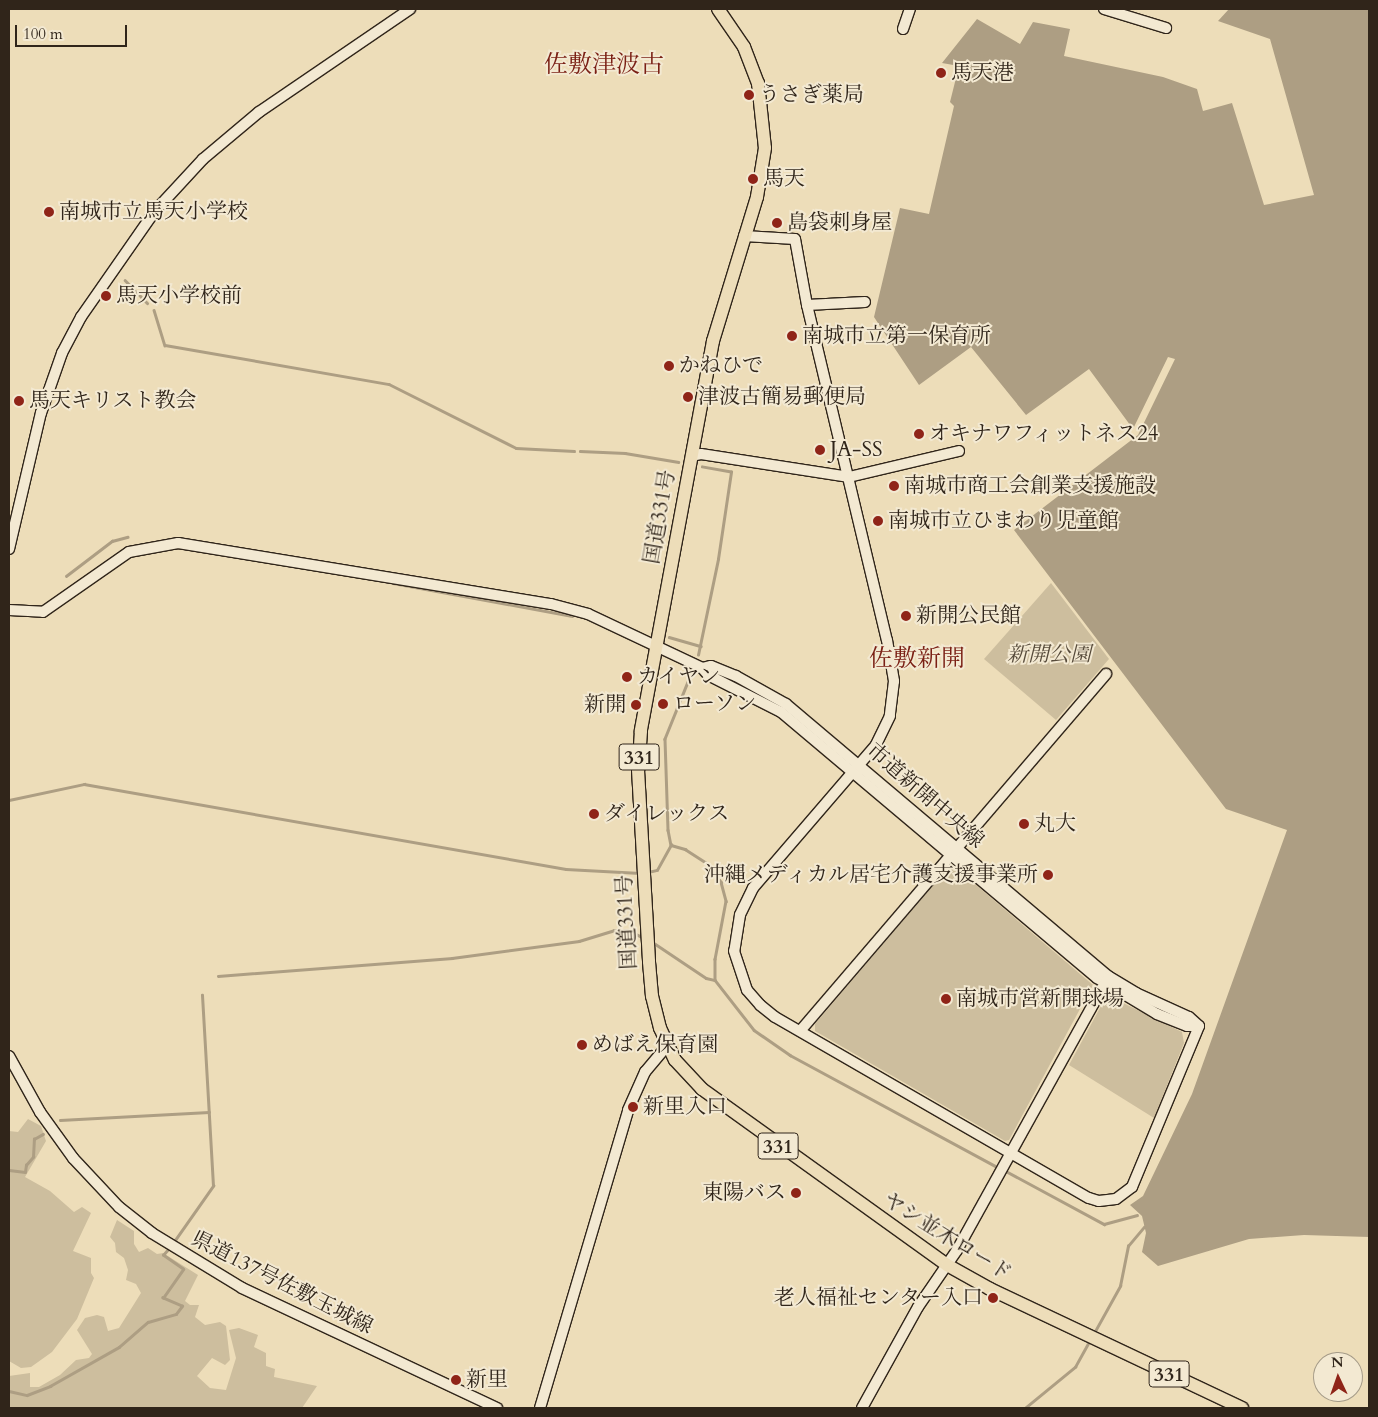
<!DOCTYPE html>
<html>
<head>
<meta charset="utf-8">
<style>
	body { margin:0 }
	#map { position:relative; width:1378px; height:1417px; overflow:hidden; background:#edddb9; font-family:Cardo,"Noto Serif JP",serif }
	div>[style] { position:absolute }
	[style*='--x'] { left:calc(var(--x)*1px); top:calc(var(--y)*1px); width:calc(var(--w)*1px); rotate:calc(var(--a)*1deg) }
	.green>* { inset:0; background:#cdbe9e }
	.water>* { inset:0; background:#ad9e83 }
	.stream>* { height:2.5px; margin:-1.25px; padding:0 1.25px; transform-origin:1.25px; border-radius:1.25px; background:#ad9e83 }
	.roads { filter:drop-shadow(1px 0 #30251a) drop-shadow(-1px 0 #30251a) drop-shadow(0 1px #30251a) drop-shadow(0 -1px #30251a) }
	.secondary>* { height:10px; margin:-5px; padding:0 5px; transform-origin:5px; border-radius:5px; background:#f3e9d2 }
	.highway>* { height:12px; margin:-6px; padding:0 6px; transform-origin:6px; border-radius:6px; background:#edddb9 }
	.dots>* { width:14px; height:14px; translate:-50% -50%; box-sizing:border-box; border:2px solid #f3e9d2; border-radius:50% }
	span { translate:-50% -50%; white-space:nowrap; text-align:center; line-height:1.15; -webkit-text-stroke:4px #f3e9d2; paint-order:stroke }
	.shield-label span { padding:1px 4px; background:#f3e9d2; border:1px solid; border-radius:4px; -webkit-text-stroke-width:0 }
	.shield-label { font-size:20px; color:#30251a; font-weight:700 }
	.poi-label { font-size:21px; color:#30251a }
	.left { translate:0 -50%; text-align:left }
	.right { translate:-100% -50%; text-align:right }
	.street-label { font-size:21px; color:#30251a }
	.park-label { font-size:21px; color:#574b3b; font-style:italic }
	.quarter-label { font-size:24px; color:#7a1f14 }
	.frame { position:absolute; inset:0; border:10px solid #30251a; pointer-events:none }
	.north { position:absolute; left:1313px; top:1352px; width:50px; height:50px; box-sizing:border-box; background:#f3e9d2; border:1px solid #a59b88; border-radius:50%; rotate:357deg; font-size:14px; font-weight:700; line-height:20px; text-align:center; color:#30251a }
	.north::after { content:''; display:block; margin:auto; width:18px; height:22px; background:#8f2418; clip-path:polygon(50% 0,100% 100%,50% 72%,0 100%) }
	.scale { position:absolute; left:15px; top:25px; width:112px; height:22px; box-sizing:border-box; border:2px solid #30251a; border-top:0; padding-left:6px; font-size:15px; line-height:18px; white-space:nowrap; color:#30251a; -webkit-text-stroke:4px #f3e9d2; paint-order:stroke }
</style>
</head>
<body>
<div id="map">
	<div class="green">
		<div style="clip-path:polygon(1051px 583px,1109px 659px,1056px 720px,984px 659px)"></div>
		<div style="clip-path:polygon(955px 867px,1093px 985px,1009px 1140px,1005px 1141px,815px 1031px,815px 1024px,947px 869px)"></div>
		<div style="clip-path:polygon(1107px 995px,1182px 1032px,1184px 1043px,1154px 1118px,1069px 1065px)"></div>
		<div style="clip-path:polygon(28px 1119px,41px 1126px,46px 1141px,25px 1177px,50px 1191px,74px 1212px,82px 1207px,91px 1213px,73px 1251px,91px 1258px,91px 1273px,94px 1278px,77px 1319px,52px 1352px,31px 1367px,21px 1368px,9px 1361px,9px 1131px,18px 1132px)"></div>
		<div style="clip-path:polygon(117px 1220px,134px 1231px,134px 1244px,139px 1252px,148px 1248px,157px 1254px,163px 1253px,198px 1275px,185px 1301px,190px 1305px,199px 1305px,195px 1317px,205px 1325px,220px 1322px,226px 1326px,230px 1360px,225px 1365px,212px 1358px,197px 1376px,210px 1388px,226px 1390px,236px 1358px,229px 1330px,239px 1328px,258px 1335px,254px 1347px,266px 1353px,266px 1366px,275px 1369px,274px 1377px,317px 1386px,302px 1408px,9px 1408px,9px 1376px,30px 1373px,30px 1387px,39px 1387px,60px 1375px,76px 1360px,89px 1358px,92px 1354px,77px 1330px,85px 1318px,97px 1315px,104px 1317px,108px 1331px,119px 1328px,141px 1293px,136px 1284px,126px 1280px,128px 1270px,124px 1258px,116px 1252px,115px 1243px,110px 1237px)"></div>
	</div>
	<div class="water">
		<div style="clip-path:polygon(1229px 9px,1369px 9px,1369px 1237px,1304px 1235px,1249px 1239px,1158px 1266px,1142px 1252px,1146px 1233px,1142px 1216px,1130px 1205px,1143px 1196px,1192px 1094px,1287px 830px,1226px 809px,1014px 530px,1138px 435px,1175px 359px,1168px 357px,1133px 429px,1089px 369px,1026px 415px,971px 347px,919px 385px,874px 317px,900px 208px,929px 214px,954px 106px,950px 102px,959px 66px,942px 63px,977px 19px,1020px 44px,1033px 22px,1070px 29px,1064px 56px,1163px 77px,1197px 89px,1203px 111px,1232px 103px,1264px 205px,1314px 195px,1270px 39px,1218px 21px)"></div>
	</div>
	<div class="stream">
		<div style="--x:125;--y:280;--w:32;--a:46"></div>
		<div style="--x:154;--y:310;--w:37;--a:73"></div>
		<div style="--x:165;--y:345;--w:227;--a:9.9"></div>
		<div style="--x:389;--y:384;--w:142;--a:26.7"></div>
		<div style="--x:516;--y:448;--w:58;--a:3"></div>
		<div style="--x:580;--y:451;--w:45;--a:2.5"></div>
		<div style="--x:625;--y:453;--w:54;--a:9.6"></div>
		<div style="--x:66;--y:576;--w:58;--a:-37.3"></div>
		<div style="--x:112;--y:541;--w:16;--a:-15"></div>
		<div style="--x:393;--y:583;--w:182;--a:10.4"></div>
		<div style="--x:669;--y:637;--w:33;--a:16"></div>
		<div style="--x:698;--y:655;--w:98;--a:-78.2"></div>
		<div style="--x:718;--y:559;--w:88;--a:-81.5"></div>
		<div style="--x:731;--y:472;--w:29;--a:-170"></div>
		<div style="--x:690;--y:677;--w:67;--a:112"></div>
		<div style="--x:665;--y:739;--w:91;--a:88.1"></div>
		<div style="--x:668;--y:830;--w:15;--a:79"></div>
		<div style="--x:671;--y:845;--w:15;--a:16"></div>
		<div style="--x:685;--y:849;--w:24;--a:33"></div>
		<div style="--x:705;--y:862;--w:26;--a:51"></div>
		<div style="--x:721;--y:882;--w:20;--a:75"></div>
		<div style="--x:726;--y:901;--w:59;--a:100.7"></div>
		<div style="--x:715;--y:959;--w:21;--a:90"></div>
		<div style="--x:715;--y:980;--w:63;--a:52"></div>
		<div style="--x:754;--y:1030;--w:44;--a:34.8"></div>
		<div style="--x:790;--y:1055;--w:238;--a:28.4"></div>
		<div style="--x:9;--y:800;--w:77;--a:-12"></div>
		<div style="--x:84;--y:784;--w:489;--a:10"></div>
		<div style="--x:566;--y:869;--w:74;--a:3.1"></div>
		<div style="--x:648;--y:872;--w:9;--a:-13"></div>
		<div style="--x:657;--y:870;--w:29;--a:-61"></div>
		<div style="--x:651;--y:941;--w:66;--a:33.9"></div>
		<div style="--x:706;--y:978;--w:9;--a:13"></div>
		<div style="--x:218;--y:976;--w:235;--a:-4.4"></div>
		<div style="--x:452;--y:958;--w:128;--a:-7.6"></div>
		<div style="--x:579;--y:941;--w:37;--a:-17"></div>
		<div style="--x:614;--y:930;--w:13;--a:0"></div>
		<div style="--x:627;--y:930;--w:19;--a:25"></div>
		<div style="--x:60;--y:1120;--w:149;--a:-3.1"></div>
		<div style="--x:9;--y:1170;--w:16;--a:7"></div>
		<div style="--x:25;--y:1172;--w:7;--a:-82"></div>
		<div style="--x:26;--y:1165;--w:11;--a:-49"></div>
		<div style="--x:33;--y:1157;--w:18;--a:-87"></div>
		<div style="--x:34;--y:1139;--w:10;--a:-29"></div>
		<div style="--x:1004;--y:1170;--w:114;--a:28.4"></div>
		<div style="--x:1104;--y:1224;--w:34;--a:-15"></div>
		<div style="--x:173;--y:1243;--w:70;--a:-54.9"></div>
		<div style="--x:213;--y:1186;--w:191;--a:-93.3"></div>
		<div style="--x:1094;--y:1333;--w:54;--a:-61"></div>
		<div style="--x:1120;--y:1286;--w:41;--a:-78.7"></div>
		<div style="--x:1128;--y:1246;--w:25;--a:-50"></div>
		<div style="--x:9;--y:1391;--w:18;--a:13"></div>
		<div style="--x:27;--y:1395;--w:25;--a:-21"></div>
		<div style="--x:50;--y:1386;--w:79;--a:-29.5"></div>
		<div style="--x:119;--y:1347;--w:38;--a:-41"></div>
		<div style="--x:148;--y:1322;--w:29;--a:-16"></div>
		<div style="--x:176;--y:1314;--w:10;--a:-53"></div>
		<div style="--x:182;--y:1306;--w:21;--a:-157"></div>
		<div style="--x:163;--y:1298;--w:35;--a:-55"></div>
		<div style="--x:183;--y:1269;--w:24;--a:-145"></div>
		<div style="--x:163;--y:1255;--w:11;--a:-49"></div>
		<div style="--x:1025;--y:1408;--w:65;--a:-39.4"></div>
		<div style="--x:1075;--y:1367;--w:31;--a:-61"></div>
	</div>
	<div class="roads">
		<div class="secondary">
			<div style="--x:1104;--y:9;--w:65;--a:17"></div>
			<div style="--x:903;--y:29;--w:21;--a:-71"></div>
			<div style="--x:744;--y:236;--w:51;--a:3.4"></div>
			<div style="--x:795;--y:239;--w:67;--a:79.7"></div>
			<div style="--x:807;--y:305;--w:344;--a:76.6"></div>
			<div style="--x:887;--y:640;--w:42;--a:80.3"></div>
			<div style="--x:894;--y:681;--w:35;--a:97"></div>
			<div style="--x:890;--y:716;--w:32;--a:116"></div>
			<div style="--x:876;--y:745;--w:189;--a:130.7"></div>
			<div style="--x:753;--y:888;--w:30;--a:116"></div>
			<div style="--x:740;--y:915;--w:36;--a:99"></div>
			<div style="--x:734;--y:951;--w:41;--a:71.6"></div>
			<div style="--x:747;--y:990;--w:20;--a:49"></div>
			<div style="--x:760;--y:1005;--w:19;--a:39"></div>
			<div style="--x:775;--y:1017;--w:362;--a:30"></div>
			<div style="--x:1089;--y:1198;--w:10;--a:17"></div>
			<div style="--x:1099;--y:1201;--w:17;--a:-7"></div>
			<div style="--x:1116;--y:1199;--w:20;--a:-37"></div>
			<div style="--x:1132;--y:1187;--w:174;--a:-67.4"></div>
			<div style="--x:807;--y:305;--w:58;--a:-3"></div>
			<div style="--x:691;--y:456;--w:10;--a:-11"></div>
			<div style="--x:701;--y:454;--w:150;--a:8.8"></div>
			<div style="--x:849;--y:477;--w:113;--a:-13.3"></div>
			<div style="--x:9;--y:549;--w:140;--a:-76.8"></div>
			<div style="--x:41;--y:413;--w:64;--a:-70.7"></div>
			<div style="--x:62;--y:353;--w:41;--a:-62.2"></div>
			<div style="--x:81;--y:317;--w:129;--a:-55.1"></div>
			<div style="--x:155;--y:211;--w:71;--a:-47.3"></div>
			<div style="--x:203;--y:159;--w:73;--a:-40"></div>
			<div style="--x:259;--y:112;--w:183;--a:-34.3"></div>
			<div style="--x:9;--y:610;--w:34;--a:3"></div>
			<div style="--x:43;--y:612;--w:105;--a:-34.9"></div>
			<div style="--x:129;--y:552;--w:50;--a:-10.4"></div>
			<div style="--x:178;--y:543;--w:378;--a:9.3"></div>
			<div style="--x:551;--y:604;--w:38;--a:15"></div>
			<div style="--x:588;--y:614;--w:126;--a:25.3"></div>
			<div style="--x:702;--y:668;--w:9;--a:49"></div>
			<div style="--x:708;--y:675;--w:82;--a:26.9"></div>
			<div style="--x:781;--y:712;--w:413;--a:40.1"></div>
			<div style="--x:1097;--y:978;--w:70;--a:31"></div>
			<div style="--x:1157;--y:1014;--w:32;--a:22"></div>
			<div style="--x:1187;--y:1026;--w:12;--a:0"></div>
			<div style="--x:702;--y:668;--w:9;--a:-13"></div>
			<div style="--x:711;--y:666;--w:27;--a:22"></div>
			<div style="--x:736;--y:676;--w:57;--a:29.2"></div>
			<div style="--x:786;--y:704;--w:422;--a:40.2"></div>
			<div style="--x:1108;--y:976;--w:33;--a:31"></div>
			<div style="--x:1136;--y:993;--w:58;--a:24.4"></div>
			<div style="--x:1189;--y:1017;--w:13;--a:42"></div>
			<div style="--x:801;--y:1030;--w:469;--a:-49.4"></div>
			<div style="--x:9;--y:1056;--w:64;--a:61"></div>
			<div style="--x:40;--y:1112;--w:57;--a:54.3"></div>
			<div style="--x:73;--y:1158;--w:67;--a:46.8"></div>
			<div style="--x:119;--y:1207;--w:42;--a:38.2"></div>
			<div style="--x:152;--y:1233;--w:105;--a:31.4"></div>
			<div style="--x:242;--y:1288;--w:282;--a:25.2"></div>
			<div style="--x:540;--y:1408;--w:311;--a:-73.5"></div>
			<div style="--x:628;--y:1110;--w:42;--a:-65.9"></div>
			<div style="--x:645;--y:1072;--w:34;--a:-50"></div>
			<div style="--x:862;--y:1408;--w:115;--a:-61"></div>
			<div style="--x:918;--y:1307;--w:69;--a:-55.6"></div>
			<div style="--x:957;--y:1250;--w:310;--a:-61"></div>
		</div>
		<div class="highway">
			<div style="--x:718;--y:9;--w:46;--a:55.6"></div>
			<div style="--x:744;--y:47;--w:39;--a:69"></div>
			<div style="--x:758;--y:83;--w:65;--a:83.9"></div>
			<div style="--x:765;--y:148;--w:50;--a:99.3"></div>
			<div style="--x:757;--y:197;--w:151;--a:107"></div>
			<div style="--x:713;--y:341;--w:397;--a:100.5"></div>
			<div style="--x:641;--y:731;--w:39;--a:94"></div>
			<div style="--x:638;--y:770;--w:192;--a:86.7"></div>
			<div style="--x:649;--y:962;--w:34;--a:85"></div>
			<div style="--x:652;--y:996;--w:33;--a:76"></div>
			<div style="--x:660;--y:1028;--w:35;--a:65"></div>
			<div style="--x:675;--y:1060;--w:40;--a:47"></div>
			<div style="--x:702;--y:1089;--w:302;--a:35.7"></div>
			<div style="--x:947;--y:1265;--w:49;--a:29.2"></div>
			<div style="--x:990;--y:1289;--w:279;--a:25.3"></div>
		</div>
	</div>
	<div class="dots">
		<div style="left:941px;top:73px;background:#8f2418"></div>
		<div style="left:749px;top:95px;background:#8f2418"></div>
		<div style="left:753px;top:179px;background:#8f2418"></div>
		<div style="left:49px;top:212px;background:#8f2418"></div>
		<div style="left:777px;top:223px;background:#8f2418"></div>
		<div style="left:106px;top:296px;background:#8f2418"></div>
		<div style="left:792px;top:336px;background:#8f2418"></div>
		<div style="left:669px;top:366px;background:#8f2418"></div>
		<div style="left:688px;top:397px;background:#8f2418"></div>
		<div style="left:19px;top:401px;background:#8f2418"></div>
		<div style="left:919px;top:434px;background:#8f2418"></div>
		<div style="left:820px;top:450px;background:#8f2418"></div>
		<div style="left:894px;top:486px;background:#8f2418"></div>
		<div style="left:878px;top:521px;background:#8f2418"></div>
		<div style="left:906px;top:616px;background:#8f2418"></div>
		<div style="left:627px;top:677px;background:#8f2418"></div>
		<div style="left:663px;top:704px;background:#8f2418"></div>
		<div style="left:636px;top:705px;background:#8f2418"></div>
		<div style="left:594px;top:814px;background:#8f2418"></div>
		<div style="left:1024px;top:824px;background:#8f2418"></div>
		<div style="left:1048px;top:875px;background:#8f2418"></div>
		<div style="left:946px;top:999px;background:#8f2418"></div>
		<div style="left:582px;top:1045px;background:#8f2418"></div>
		<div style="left:633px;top:1107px;background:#8f2418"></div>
		<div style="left:796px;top:1193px;background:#8f2418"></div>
		<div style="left:993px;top:1298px;background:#8f2418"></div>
		<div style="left:456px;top:1380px;background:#8f2418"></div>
	</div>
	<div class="shield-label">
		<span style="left:639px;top:757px">331</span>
		<span style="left:778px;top:1146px">331</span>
		<span style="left:1169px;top:1374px">331</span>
	</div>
	<div class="poi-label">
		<span class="left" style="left:951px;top:73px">馬天港</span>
		<span class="left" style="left:759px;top:95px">うさぎ薬局</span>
		<span class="left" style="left:763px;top:179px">馬天</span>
		<span class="left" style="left:59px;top:212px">南城市立馬天小学校</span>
		<span class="left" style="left:787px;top:223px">島袋刺身屋</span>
		<span class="left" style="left:116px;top:296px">馬天小学校前</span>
		<span class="left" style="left:802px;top:336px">南城市立第一保育所</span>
		<span class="left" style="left:679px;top:366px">かねひで</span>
		<span class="left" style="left:698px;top:397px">津波古簡易郵便局</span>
		<span class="left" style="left:29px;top:401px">馬天キリスト教会</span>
		<span class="left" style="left:929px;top:434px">オキナワフィットネス24</span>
		<span class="left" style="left:830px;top:450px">JA-SS</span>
		<span class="left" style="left:904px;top:486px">南城市商工会創業支援施設</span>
		<span class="left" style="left:888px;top:521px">南城市立ひまわり児童館</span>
		<span class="left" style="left:916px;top:616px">新開公民館</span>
		<span class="left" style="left:637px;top:677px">カイヤン</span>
		<span class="left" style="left:673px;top:704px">ローソン</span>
		<span class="right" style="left:626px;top:705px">新開</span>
		<span class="left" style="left:604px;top:814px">ダイレックス</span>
		<span class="left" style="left:1034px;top:824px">丸大</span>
		<span class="right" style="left:1038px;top:875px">沖縄メディカル居宅介護支援事業所</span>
		<span class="left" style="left:956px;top:999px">南城市営新開球場</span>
		<span class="left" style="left:592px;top:1045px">めばえ保育園</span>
		<span class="left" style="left:643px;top:1107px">新里入口</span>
		<span class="right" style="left:786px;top:1193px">東陽バス</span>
		<span class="right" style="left:983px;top:1298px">老人福祉センター入口</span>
		<span class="left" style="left:466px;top:1380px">新里</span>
	</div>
	<div class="street-label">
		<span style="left:660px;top:517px;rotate:-80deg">国道331号</span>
		<span style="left:925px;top:796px;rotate:41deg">市道新開中央線</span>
		<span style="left:627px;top:922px;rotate:-93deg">国道331号</span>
		<span style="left:947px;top:1237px;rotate:32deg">ヤシ並木ロード</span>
		<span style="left:282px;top:1283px;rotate:27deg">県道137号佐敷玉城線</span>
	</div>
	<div class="park-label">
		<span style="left:1049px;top:655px">新開公園</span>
	</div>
	<div class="quarter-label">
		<span style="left:604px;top:65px">佐敷津波古</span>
		<span style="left:917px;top:659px">佐敷新開</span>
	</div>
	<div class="frame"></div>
	<div class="north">N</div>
	<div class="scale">100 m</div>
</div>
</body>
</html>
